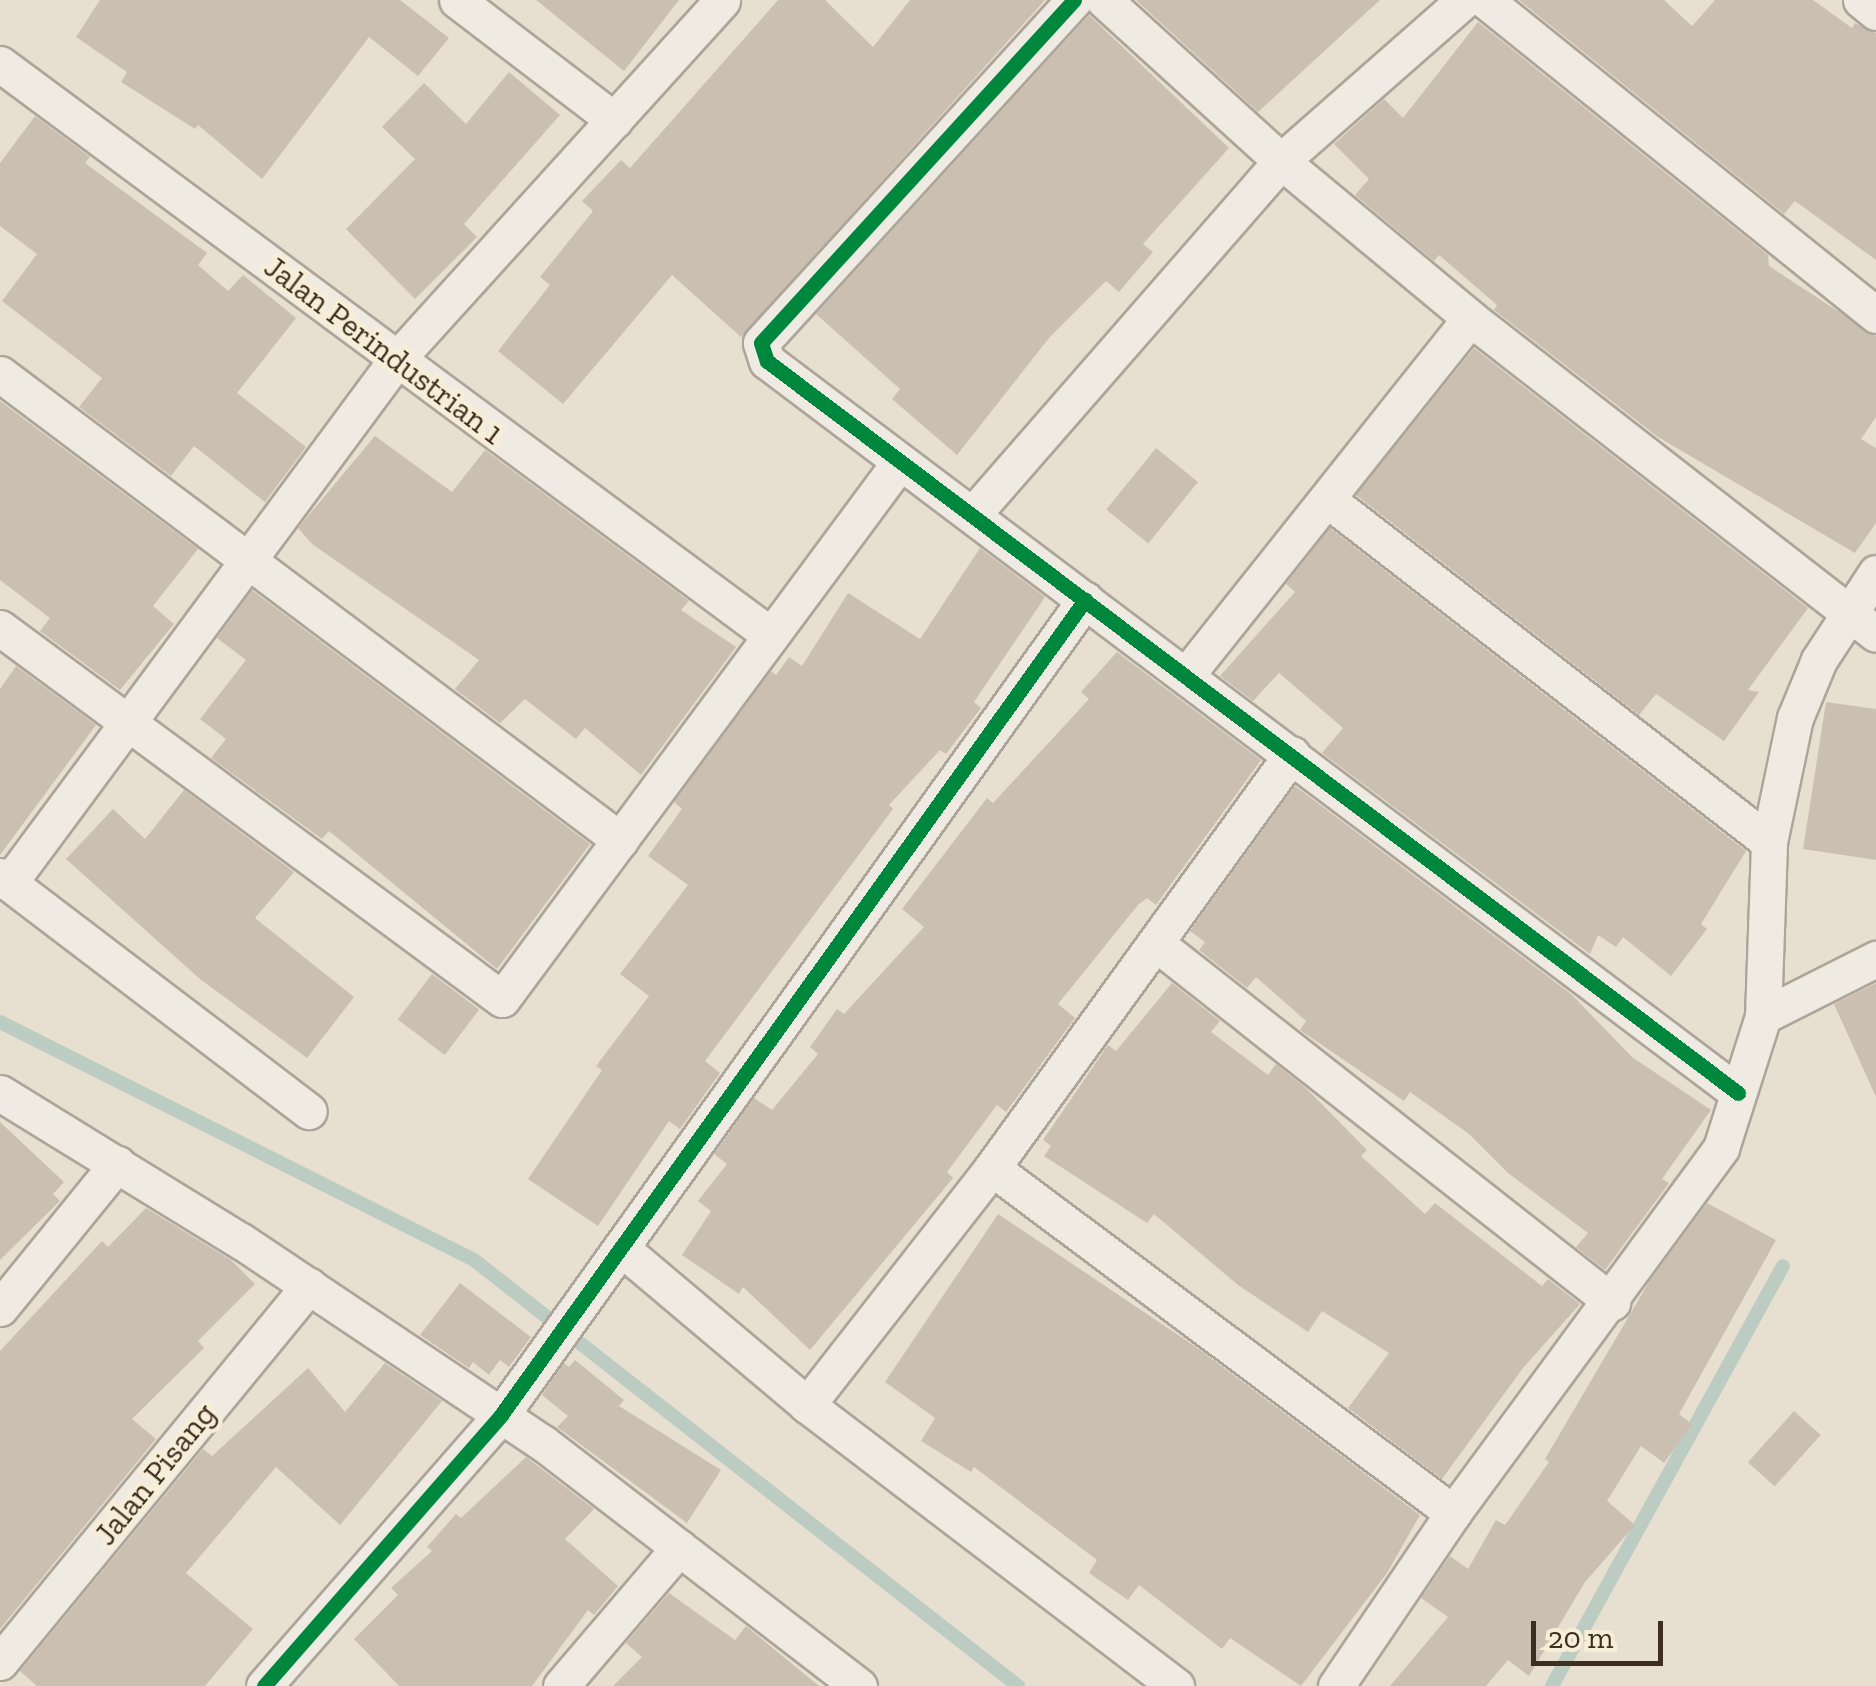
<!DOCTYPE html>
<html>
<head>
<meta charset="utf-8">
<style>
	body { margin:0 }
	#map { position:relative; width:1876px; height:1686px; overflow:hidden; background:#e7e0d1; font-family:"Zilla Slab",serif }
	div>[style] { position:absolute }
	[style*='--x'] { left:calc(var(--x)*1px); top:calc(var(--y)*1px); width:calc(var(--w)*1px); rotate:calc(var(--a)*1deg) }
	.stream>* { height:14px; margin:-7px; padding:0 7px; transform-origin:7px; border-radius:7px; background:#bcccc2 }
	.building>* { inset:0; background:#cbbfb2; transform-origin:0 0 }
	.roads { filter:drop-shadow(2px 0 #ada599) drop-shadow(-2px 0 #ada599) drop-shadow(0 2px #ada599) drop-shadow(0 -2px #ada599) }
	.minor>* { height:35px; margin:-17.5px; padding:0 17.5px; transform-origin:17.5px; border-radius:17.5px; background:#efebe3 }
	.cycleway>* { height:15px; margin:-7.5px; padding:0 7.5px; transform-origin:7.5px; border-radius:7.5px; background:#00873e }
	span { translate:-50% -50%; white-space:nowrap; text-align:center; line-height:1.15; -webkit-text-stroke:9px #f7eed8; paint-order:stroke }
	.street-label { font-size:32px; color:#3d2e20 }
	.scale { position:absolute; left:1531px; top:1621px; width:132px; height:45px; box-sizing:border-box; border:5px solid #3d2e20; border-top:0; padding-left:12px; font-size:30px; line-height:35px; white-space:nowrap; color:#3d2e20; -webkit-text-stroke:8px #f7eed8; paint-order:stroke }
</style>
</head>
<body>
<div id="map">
	<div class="stream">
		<div style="--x:0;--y:1022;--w:530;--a:26.66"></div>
		<div style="--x:474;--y:1260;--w:691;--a:38.06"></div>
		<div style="--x:1552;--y:1686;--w:479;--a:-61.2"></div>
	</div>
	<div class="building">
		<div style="clip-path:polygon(100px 0,400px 0,449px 38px,418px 76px,369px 37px,262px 179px,198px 125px,195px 129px,121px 82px,127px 72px,76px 37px)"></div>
		<div style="clip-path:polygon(536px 0,679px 0,624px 71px)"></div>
		<div style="clip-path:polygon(778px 0,825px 0,873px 47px,910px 0,1045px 0,741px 337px,672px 275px,563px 404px,498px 351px,550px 285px,540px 277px,593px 211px,582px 201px,621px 160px,630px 168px)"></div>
		<div style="clip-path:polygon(1136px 0,1380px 0,1258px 112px)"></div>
		<div style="clip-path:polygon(1519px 0,1664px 0,1692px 26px,1715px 0,1813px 0,1852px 28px,1855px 23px,1876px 33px,1876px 260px,1795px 201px,1784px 214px)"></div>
		<div style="clip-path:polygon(1089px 15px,1229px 148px,1143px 244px,1153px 252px,1119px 292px,1106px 281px,1049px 338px,957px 455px,892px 399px,900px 389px,816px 314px)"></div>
		<div style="clip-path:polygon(1478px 22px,1768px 255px,1769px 266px,1876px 336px,1876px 417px,1861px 439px,1876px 448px,1876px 523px,1855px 553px,1658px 437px,1494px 310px,1497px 305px,1439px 255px,1434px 261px,1355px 195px,1369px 179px,1334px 144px,1384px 99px,1403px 118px)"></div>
		<div style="clip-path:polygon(509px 72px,560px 115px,464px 224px,477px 237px,415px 299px,346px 229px,415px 159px,382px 127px,424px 83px,466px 124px)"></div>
		<div style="clip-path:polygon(35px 116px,90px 157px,85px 163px,207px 253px,198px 265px,228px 291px,243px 275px,296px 318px,237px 393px,306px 447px,265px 502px,194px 446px,171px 476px,79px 407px,102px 378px,2px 301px,37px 254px,0 226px,0 163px)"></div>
		<div style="clip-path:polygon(1474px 348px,1808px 608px,1748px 690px,1759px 692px,1724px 741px,1656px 694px,1639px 715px,1356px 495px)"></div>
		<div style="clip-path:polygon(0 401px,198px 549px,153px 606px,174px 624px,120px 690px,40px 631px,50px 618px,0 580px)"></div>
		<div style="clip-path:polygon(375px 436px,452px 492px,485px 450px,689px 601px,681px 610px,736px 647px,641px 775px,585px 728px,576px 739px,525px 699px,500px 723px,455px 689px,479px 660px,312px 544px,298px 528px)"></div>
		<div style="left:1156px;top:448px;width:54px;height:79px;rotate:39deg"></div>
		<div style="clip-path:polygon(1330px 528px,1746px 851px,1701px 924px,1707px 929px,1671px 976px,1623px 937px,1616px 947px,1598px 935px,1590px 954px,1322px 753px,1343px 728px,1279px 673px,1253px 701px,1220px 676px,1295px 592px,1286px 584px)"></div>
		<div style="clip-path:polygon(980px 548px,1045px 597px,974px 702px,981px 708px,946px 754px,940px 750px,889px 805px,893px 809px,705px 1061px,720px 1073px,680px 1129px,669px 1121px,598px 1226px,528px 1179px,602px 1070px,596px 1066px,649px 996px,620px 974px,688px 885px,648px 856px,682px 809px,674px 802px,771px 671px,776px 675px,789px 657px,802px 666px,848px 593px,920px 639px)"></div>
		<div style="clip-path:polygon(252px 590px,590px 844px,497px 969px,329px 831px,322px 839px,211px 758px,226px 739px,200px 719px,246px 660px,217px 638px)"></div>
		<div style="clip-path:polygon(1117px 652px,1261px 760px,1156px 905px,1147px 898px,1138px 905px,1058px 1004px,1075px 1018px,1006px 1112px,997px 1105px,947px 1172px,953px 1178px,810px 1350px,743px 1287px,739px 1294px,682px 1255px,711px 1211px,698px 1201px,727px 1164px,714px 1154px,754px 1098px,772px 1110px,818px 1054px,810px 1047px,837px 1009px,844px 1014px,924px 927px,902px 909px,987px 798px,993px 803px,1089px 699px,1081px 692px)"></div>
		<div style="clip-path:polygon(16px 666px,96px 725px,0 855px,0 689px)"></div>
		<div style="clip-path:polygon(1826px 702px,1876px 709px,1876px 860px,1803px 849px)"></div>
		<div style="clip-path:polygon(1295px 786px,1571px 994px,1632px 1057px,1711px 1110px,1662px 1179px,1669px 1183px,1605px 1270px,1576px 1247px,1588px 1233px,1508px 1173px,1469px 1134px,1410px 1092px,1404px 1101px,1300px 1030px,1306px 1021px,1256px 977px,1247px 988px,1199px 950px,1205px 942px,1190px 931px)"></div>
		<div style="clip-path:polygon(184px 790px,294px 872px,255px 918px,354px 997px,307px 1058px,200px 979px,66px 859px,113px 809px,145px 839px)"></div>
		<div style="left:432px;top:974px;width:59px;height:57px;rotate:37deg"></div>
		<div style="clip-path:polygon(1172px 983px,1220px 1021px,1211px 1032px,1268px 1075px,1276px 1064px,1307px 1089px,1367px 1150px,1361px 1156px,1425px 1214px,1435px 1203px,1542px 1286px,1548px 1279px,1580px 1304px,1523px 1368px,1442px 1479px,1348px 1408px,1389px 1353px,1322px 1311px,1308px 1332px,1238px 1285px,1154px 1214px,1147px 1223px,1044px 1156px,1051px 1146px,1043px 1140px,1108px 1045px,1116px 1051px)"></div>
		<div style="clip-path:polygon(1876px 983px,1876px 1097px,1834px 1004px)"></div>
		<div style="clip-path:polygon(0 1122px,64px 1182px,53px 1194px,60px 1201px,0 1260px)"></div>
		<div style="clip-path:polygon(1707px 1203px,1776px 1240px,1679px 1414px,1692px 1424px,1664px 1463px,1641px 1446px,1607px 1501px,1635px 1525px,1585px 1582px,1529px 1676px,1508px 1660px,1486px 1686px,1390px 1686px,1448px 1617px,1421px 1598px,1450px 1556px,1468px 1569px,1496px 1520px,1505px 1525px,1549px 1462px,1545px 1459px,1649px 1282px)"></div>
		<div style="clip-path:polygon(146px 1208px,231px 1260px,255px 1284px,198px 1341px,204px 1348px,132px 1419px,156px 1439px,0 1629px,0 1351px,102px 1241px,108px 1247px)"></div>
		<div style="clip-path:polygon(998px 1214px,1196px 1347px,1420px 1515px,1387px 1573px,1301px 1686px,1230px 1638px,1222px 1649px,1139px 1585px,1128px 1600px,1089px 1573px,1097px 1560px,974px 1467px,971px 1472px,921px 1441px,935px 1418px,885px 1382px)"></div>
		<div style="clip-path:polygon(460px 1283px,531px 1337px,509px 1367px,500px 1360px,489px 1375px,473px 1362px,469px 1368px,420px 1335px)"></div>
		<div style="clip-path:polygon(575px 1360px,624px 1400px,619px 1406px,721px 1470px,687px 1523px,557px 1427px,568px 1416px,542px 1395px,564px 1363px,569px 1367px)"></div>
		<div style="clip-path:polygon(385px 1363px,442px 1401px,340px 1525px,276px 1467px,186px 1573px,253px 1629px,205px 1686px,37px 1686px,20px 1671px,203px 1449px,212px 1456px,308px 1368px,345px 1412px)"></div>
		<div style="left:1794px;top:1411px;width:36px;height:69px;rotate:42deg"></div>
		<div style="clip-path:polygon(526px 1457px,594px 1509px,565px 1539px,618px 1586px,594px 1615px,588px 1610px,532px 1686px,399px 1686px,354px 1639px,398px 1595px,391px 1588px,432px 1551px,427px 1547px,456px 1514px,461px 1518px)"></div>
		<div style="clip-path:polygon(669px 1593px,735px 1640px,746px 1626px,819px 1686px,613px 1686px,642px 1657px,626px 1643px)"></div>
	</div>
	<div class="roads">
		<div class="minor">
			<div style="--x:457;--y:0;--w:198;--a:37.4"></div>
			<div style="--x:1074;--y:0;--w:464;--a:132.4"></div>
			<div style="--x:761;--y:343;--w:19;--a:72"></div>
			<div style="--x:767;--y:361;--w:1216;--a:37.01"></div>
			<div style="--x:1104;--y:0;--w:239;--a:42.3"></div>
			<div style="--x:1281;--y:161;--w:246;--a:39.7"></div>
			<div style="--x:1470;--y:318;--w:514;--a:37.89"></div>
			<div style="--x:1485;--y:0;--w:502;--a:38.86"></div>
			<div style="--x:1861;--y:0;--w:19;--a:39"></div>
			<div style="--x:0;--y:64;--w:957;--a:36.55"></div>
			<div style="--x:0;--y:374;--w:776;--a:36.93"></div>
			<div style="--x:1328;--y:500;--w:558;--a:37.79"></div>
			<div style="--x:974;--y:513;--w:467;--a:-48.9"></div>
			<div style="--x:1281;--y:161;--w:244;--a:-41.3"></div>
			<div style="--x:0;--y:628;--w:624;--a:36.47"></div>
			<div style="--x:502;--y:999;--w:667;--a:-53.47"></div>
			<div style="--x:1188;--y:673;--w:453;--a:-51.5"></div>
			<div style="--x:0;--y:876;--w:388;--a:37.3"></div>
			<div style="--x:9;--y:883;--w:652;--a:-53.48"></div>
			<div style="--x:397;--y:359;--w:484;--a:-47.8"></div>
			<div style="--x:1158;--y:945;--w:578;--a:38.18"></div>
			<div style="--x:1763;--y:1016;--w:127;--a:-26.8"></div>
			<div style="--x:0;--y:1093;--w:283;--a:31.6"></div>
			<div style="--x:241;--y:1241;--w:363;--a:33.8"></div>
			<div style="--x:543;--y:1443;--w:399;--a:37.6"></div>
			<div style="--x:992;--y:1168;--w:576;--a:36.81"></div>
			<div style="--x:622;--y:1249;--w:242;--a:40.1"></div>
			<div style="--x:807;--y:1405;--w:464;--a:37.3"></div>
			<div style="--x:0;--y:1308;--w:186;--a:-50.9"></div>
			<div style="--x:807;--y:1405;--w:301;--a:-52"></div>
			<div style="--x:992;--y:1168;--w:511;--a:-54.07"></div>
			<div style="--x:0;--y:1662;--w:487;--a:-50.6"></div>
			<div style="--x:264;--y:1686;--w:360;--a:-48.8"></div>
			<div style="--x:501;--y:1415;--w:1003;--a:-54.38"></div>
			<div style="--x:561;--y:1686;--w:182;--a:-49.5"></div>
			<div style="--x:1336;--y:1686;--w:209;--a:-55.9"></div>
			<div style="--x:1453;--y:1513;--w:453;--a:-53.7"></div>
			<div style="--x:1721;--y:1148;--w:139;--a:-72.3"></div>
			<div style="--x:1763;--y:1016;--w:174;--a:-88"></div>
			<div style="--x:1769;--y:842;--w:127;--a:-78.2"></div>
			<div style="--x:1795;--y:718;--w:63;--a:-67.5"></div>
			<div style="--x:1819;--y:660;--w:104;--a:-56.8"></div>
		</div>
	</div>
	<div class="cycleway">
		<div style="--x:1074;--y:0;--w:464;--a:132.4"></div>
		<div style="--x:761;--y:343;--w:19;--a:72"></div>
		<div style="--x:767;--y:361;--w:1216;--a:37.01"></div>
		<div style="--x:264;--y:1686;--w:360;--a:-48.8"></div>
		<div style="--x:501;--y:1415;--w:1003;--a:-54.38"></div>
	</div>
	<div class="street-label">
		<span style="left:384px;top:350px;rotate:37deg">Jalan Perindustrian 1</span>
		<span style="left:155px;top:1474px;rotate:-51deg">Jalan Pisang</span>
	</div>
	<div class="scale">20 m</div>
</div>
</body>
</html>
